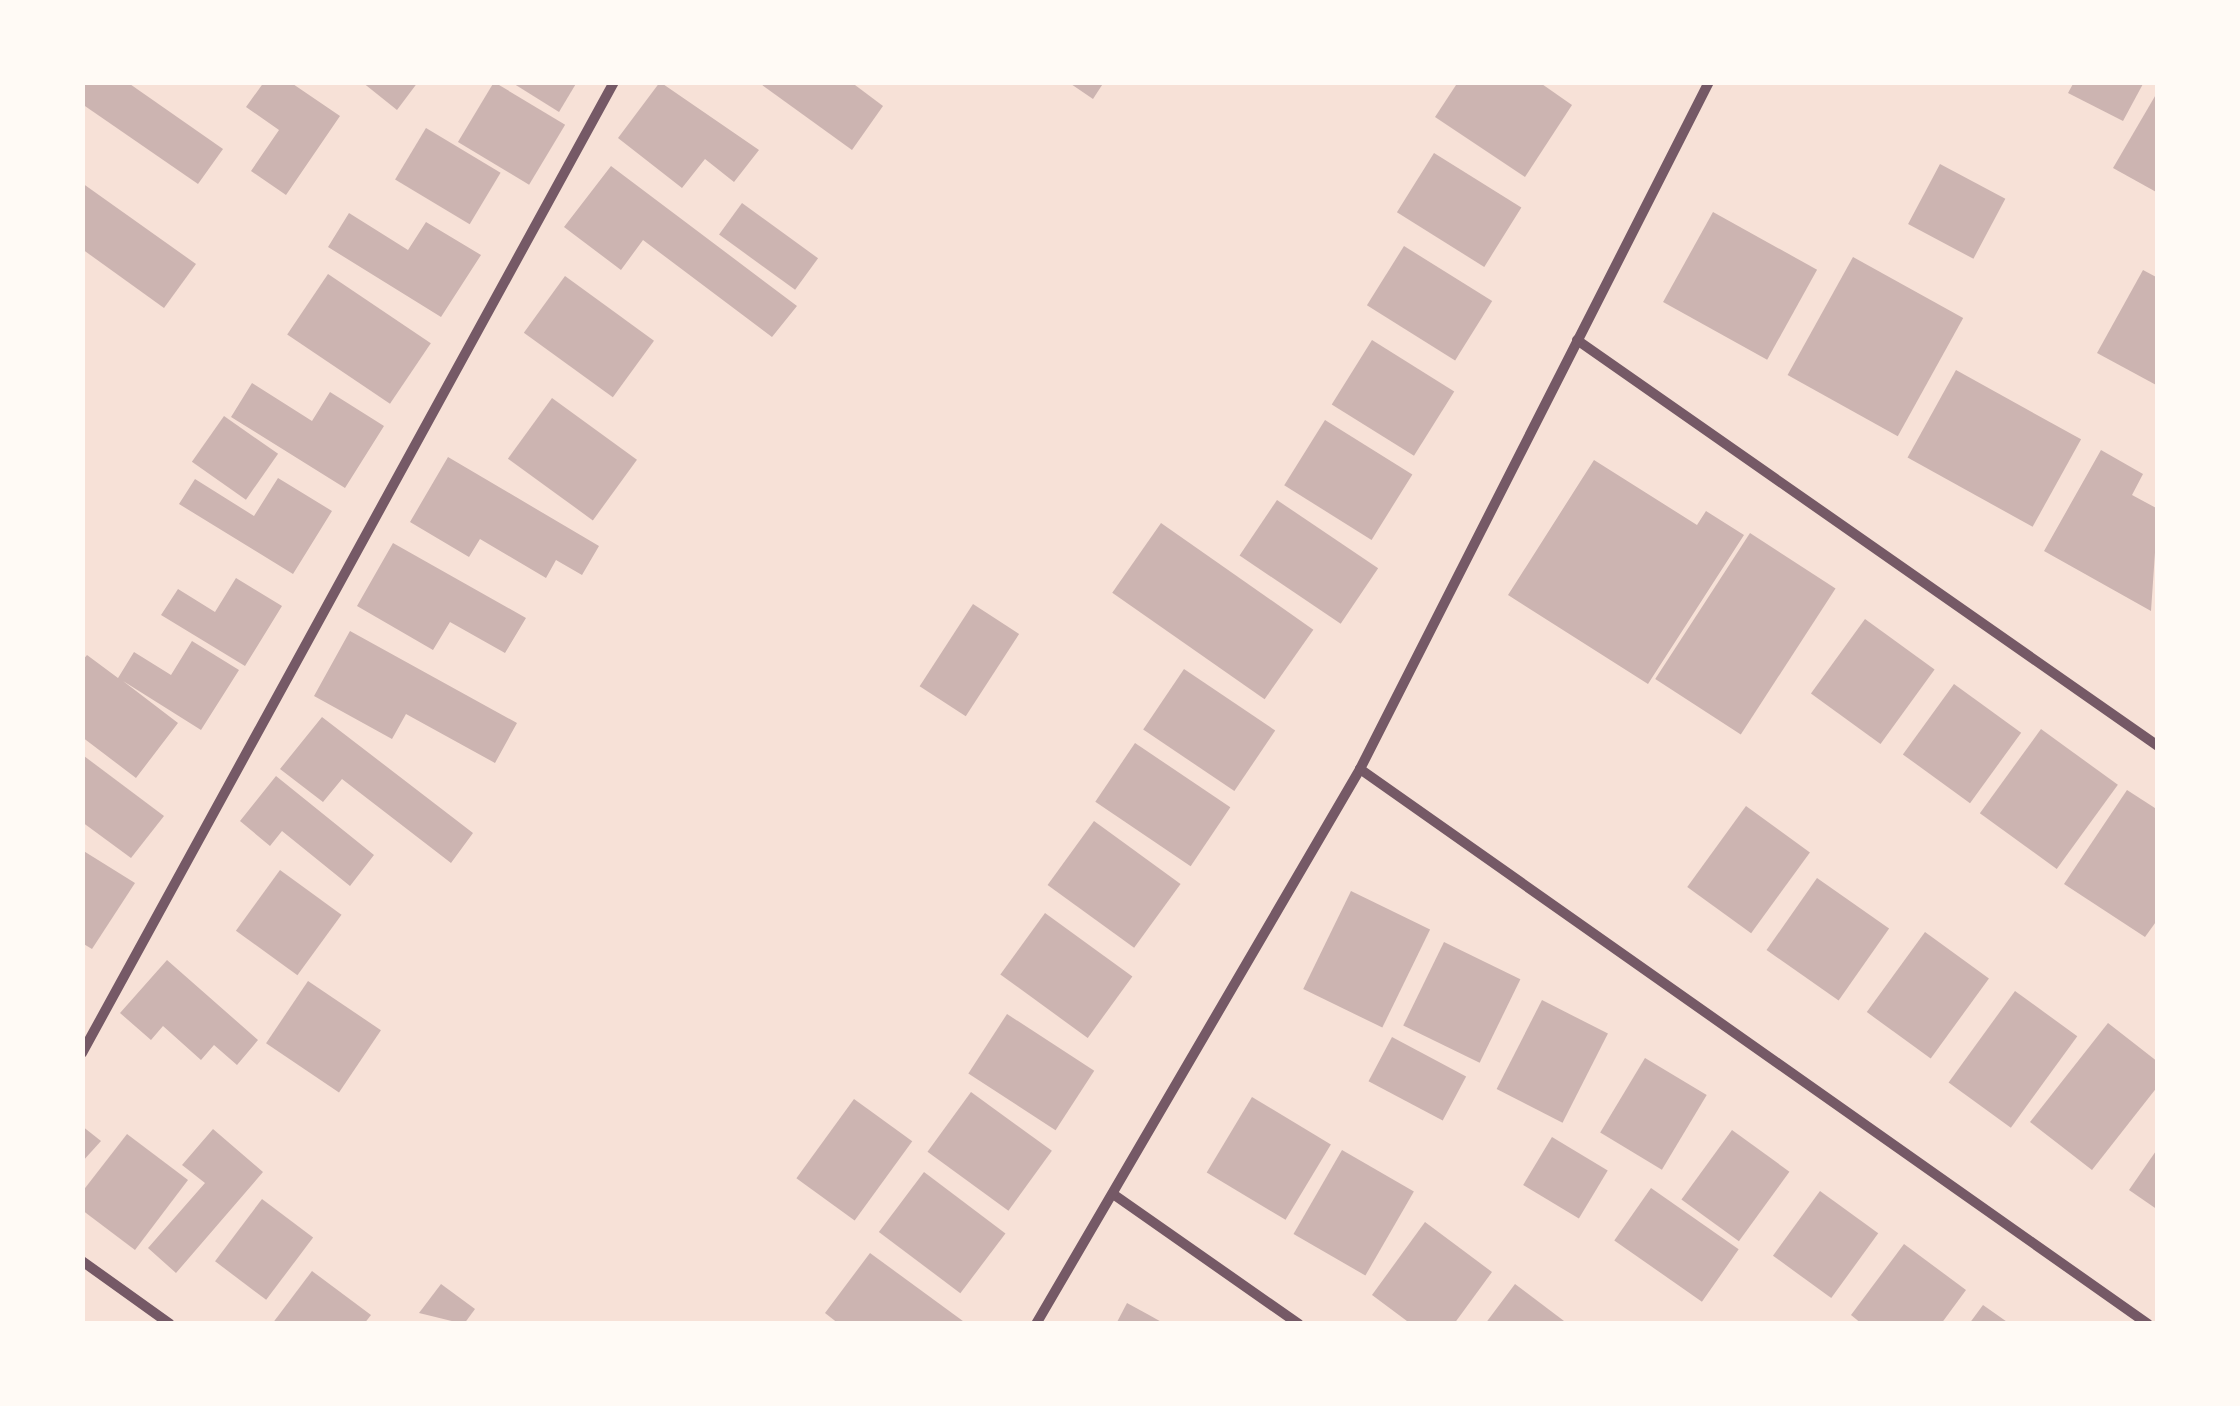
<!DOCTYPE html>
<html>
<head>
<meta charset="utf-8">
<style>
	body { margin:0 }
	#map { position:relative; width:2240px; height:1406px; overflow:hidden; background:#f7e1d7; font-family:Commissioner,sans-serif }
	div>[style] { position:absolute }
	[style*='--x'] { left:calc(var(--x)*1px); top:calc(var(--y)*1px); width:calc(var(--w)*1px); rotate:calc(var(--a)*1deg) }
	.building>* { inset:0; background:#ccb4b1; transform-origin:0 0 }
	.minor>* { height:10px; margin:-5px; padding:0 5px; transform-origin:5px; border-radius:5px; background:#755966 }
	span { translate:-50% -50%; white-space:nowrap; text-align:center; line-height:1.15; -webkit-text-stroke:8px #fffaf5; paint-order:stroke }
	.frame { position:absolute; inset:0; border:85px solid #fffaf5; pointer-events:none }
</style>
</head>
<body>
<div id="map">
	<div class="building">
		<div style="clip-path:polygon(82px 82px,127px 82px,223px 149px,198px 184px,82px 104px)"></div>
		<div style="clip-path:polygon(264px 82px,290px 82px,340px 116px,286px 195px,251px 171px,279px 130px,246px 107px)"></div>
		<div style="clip-path:polygon(362px 82px,418px 82px,397px 110px)"></div>
		<div style="left:494px;top:82px;width:83px;height:70px;rotate:31deg"></div>
		<div style="clip-path:polygon(511px 82px,577px 82px,559px 112px)"></div>
		<div style="clip-path:polygon(660px 82px,759px 150px,734px 182px,705px 159px,682px 188px,618px 138px)"></div>
		<div style="clip-path:polygon(758px 82px,851px 82px,883px 106px,852px 150px)"></div>
		<div style="clip-path:polygon(1068px 82px,1104px 82px,1093px 99px)"></div>
		<div style="clip-path:polygon(1458px 82px,1539px 82px,1572px 105px,1525px 177px,1435px 117px)"></div>
		<div style="clip-path:polygon(2074px 82px,2144px 82px,2123px 121px,2068px 93px)"></div>
		<div style="clip-path:polygon(2158px 91px,2158px 193px,2113px 168px)"></div>
		<div style="left:426px;top:128px;width:87px;height:60px;rotate:31deg"></div>
		<div style="left:1434px;top:153px;width:103px;height:70px;rotate:32deg"></div>
		<div style="left:1940px;top:164px;width:74px;height:68px;rotate:28deg"></div>
		<div style="clip-path:polygon(611px 166px,797px 306px,772px 337px,643px 240px,621px 270px,564px 227px)"></div>
		<div style="clip-path:polygon(82px 183px,196px 264px,164px 308px,82px 249px)"></div>
		<div style="left:742px;top:203px;width:94px;height:39px;rotate:36deg"></div>
		<div style="left:1713px;top:212px;width:119px;height:103px;rotate:29deg"></div>
		<div style="clip-path:polygon(349px 213px,408px 250px,426px 222px,481px 255px,441px 317px,328px 247px)"></div>
		<div style="left:1404px;top:246px;width:104px;height:70px;rotate:32deg"></div>
		<div style="left:1853px;top:257px;width:126px;height:135px;rotate:29deg"></div>
		<div style="clip-path:polygon(2143px 270px,2158px 278px,2158px 386px,2097px 353px)"></div>
		<div style="left:328px;top:274px;width:124px;height:73px;rotate:34deg"></div>
		<div style="left:565px;top:276px;width:110px;height:70px;rotate:36deg"></div>
		<div style="left:1372px;top:340px;width:97px;height:76px;rotate:32deg"></div>
		<div style="left:1956px;top:370px;width:143px;height:100px;rotate:29deg"></div>
		<div style="clip-path:polygon(252px 383px,312px 421px,330px 392px,384px 426px,345px 488px,231px 417px)"></div>
		<div style="left:552px;top:398px;width:105px;height:75px;rotate:36deg"></div>
		<div style="left:224px;top:416px;width:66px;height:56px;rotate:35deg"></div>
		<div style="left:1325px;top:420px;width:103px;height:77px;rotate:32deg"></div>
		<div style="clip-path:polygon(2101px 450px,2143px 474px,2132px 495px,2158px 509px,2151px 611px,2044px 551px)"></div>
		<div style="clip-path:polygon(448px 457px,599px 546px,582px 575px,556px 560px,546px 578px,480px 539px,469px 557px,410px 522px)"></div>
		<div style="clip-path:polygon(1594px 460px,1697px 525px,1706px 511px,1744px 535px,1648px 684px,1508px 595px)"></div>
		<div style="clip-path:polygon(278px 478px,332px 511px,293px 574px,179px 504px,195px 479px,254px 516px)"></div>
		<div style="left:1277px;top:500px;width:122px;height:67px;rotate:34deg"></div>
		<div style="left:1161px;top:523px;width:186px;height:85px;rotate:35deg"></div>
		<div style="left:1750px;top:533px;width:102px;height:174px;rotate:33deg"></div>
		<div style="clip-path:polygon(393px 543px,526px 618px,505px 653px,450px 622px,433px 650px,357px 606px)"></div>
		<div style="clip-path:polygon(236px 578px,282px 606px,245px 666px,161px 615px,178px 589px,215px 612px)"></div>
		<div style="left:973px;top:604px;width:55px;height:98px;rotate:33deg"></div>
		<div style="left:1865px;top:619px;width:86px;height:92px;rotate:36deg"></div>
		<div style="clip-path:polygon(350px 631px,517px 723px,495px 763px,406px 714px,392px 739px,314px 696px)"></div>
		<div style="clip-path:polygon(192px 641px,239px 670px,201px 730px,123px 681px,178px 723px,136px 778px,82px 737px,82px 661px,87px 655px,118px 678px,134px 652px,171px 675px)"></div>
		<div style="left:1184px;top:669px;width:110px;height:73px;rotate:34deg"></div>
		<div style="left:1954px;top:684px;width:83px;height:87px;rotate:36deg"></div>
		<div style="clip-path:polygon(322px 717px,473px 833px,451px 863px,342px 779px,323px 802px,280px 769px)"></div>
		<div style="left:2041px;top:729px;width:95px;height:104px;rotate:36deg"></div>
		<div style="left:1135px;top:743px;width:115px;height:71px;rotate:34deg"></div>
		<div style="clip-path:polygon(84px 756px,164px 816px,131px 858px,82px 822px)"></div>
		<div style="clip-path:polygon(276px 776px,374px 855px,350px 886px,282px 831px,270px 846px,240px 821px)"></div>
		<div style="clip-path:polygon(2127px 790px,2158px 810px,2158px 919px,2145px 937px,2064px 884px)"></div>
		<div style="left:1746px;top:806px;width:79px;height:100px;rotate:36deg"></div>
		<div style="left:1094px;top:821px;width:107px;height:79px;rotate:36deg"></div>
		<div style="clip-path:polygon(82px 850px,135px 883px,92px 949px,82px 943px)"></div>
		<div style="left:280px;top:870px;width:76px;height:75px;rotate:36deg"></div>
		<div style="left:1817px;top:878px;width:88px;height:88px;rotate:35deg"></div>
		<div style="left:1351px;top:891px;width:88px;height:109px;rotate:26deg"></div>
		<div style="left:1045px;top:913px;width:108px;height:76px;rotate:36deg"></div>
		<div style="left:1925px;top:932px;width:79px;height:99px;rotate:36deg"></div>
		<div style="left:1444px;top:942px;width:85px;height:93px;rotate:26deg"></div>
		<div style="clip-path:polygon(167px 960px,258px 1040px,237px 1065px,214px 1045px,201px 1060px,163px 1026px,151px 1040px,120px 1013px)"></div>
		<div style="left:308px;top:981px;width:88px;height:75px;rotate:34deg"></div>
		<div style="left:2015px;top:991px;width:77px;height:113px;rotate:36deg"></div>
		<div style="left:1542px;top:1000px;width:74px;height:100px;rotate:27deg"></div>
		<div style="left:1007px;top:1014px;width:104px;height:71px;rotate:33deg"></div>
		<div style="clip-path:polygon(2108px 1023px,2158px 1062px,2158px 1086px,2092px 1170px,2030px 1122px)"></div>
		<div style="left:1392px;top:1037px;width:84px;height:50px;rotate:28deg"></div>
		<div style="left:1645px;top:1058px;width:72px;height:87px;rotate:31deg"></div>
		<div style="left:971px;top:1092px;width:100px;height:74px;rotate:36deg"></div>
		<div style="left:1252px;top:1097px;width:92px;height:88px;rotate:31deg"></div>
		<div style="left:854px;top:1099px;width:72px;height:98px;rotate:36deg"></div>
		<div style="clip-path:polygon(82px 1126px,101px 1141px,82px 1162px)"></div>
		<div style="clip-path:polygon(213px 1129px,263px 1172px,176px 1273px,148px 1248px,205px 1183px,182px 1165px)"></div>
		<div style="left:1732px;top:1130px;width:71px;height:86px;rotate:36deg"></div>
		<div style="clip-path:polygon(127px 1134px,188px 1180px,135px 1250px,82px 1210px,82px 1192px)"></div>
		<div style="left:1552px;top:1137px;width:65px;height:56px;rotate:31deg"></div>
		<div style="clip-path:polygon(2158px 1148px,2158px 1210px,2129px 1190px)"></div>
		<div style="left:1342px;top:1150px;width:83px;height:97px;rotate:30deg"></div>
		<div style="left:924px;top:1172px;width:102px;height:75px;rotate:37deg"></div>
		<div style="left:1651px;top:1188px;width:107px;height:64px;rotate:35deg"></div>
		<div style="left:1820px;top:1191px;width:72px;height:80px;rotate:36deg"></div>
		<div style="left:262px;top:1199px;width:64px;height:78px;rotate:37deg"></div>
		<div style="clip-path:polygon(1425px 1222px,1492px 1272px,1454px 1324px,1411px 1324px,1372px 1295px)"></div>
		<div style="clip-path:polygon(1904px 1244px,1966px 1290px,1941px 1324px,1862px 1324px,1851px 1315px)"></div>
		<div style="clip-path:polygon(870px 1253px,967px 1324px,839px 1324px,825px 1313px)"></div>
		<div style="clip-path:polygon(312px 1271px,371px 1315px,364px 1324px,272px 1324px)"></div>
		<div style="clip-path:polygon(441px 1284px,475px 1309px,464px 1324px,419px 1313px)"></div>
		<div style="clip-path:polygon(1515px 1284px,1568px 1324px,1485px 1324px)"></div>
		<div style="clip-path:polygon(1127px 1303px,1149px 1315px,1165px 1324px,1116px 1324px)"></div>
		<div style="clip-path:polygon(1983px 1305px,2010px 1324px,1969px 1324px)"></div>
	</div>
	<div class="minor">
		<div style="--x:1577;--y:340;--w:709;--a:34.95"></div>
		<div style="--x:1360;--y:769;--w:964;--a:35.16"></div>
		<div style="--x:82;--y:1053;--w:1107;--a:-61.28"></div>
		<div style="--x:1113;--y:1194;--w:227;--a:35"></div>
		<div style="--x:82;--y:1261;--w:108;--a:35.6"></div>
		<div style="--x:1036;--y:1324;--w:643;--a:-59.72"></div>
		<div style="--x:1360;--y:769;--w:771;--a:-63.07"></div>
	</div>
	<div class="frame"></div>
</div>
</body>
</html>
